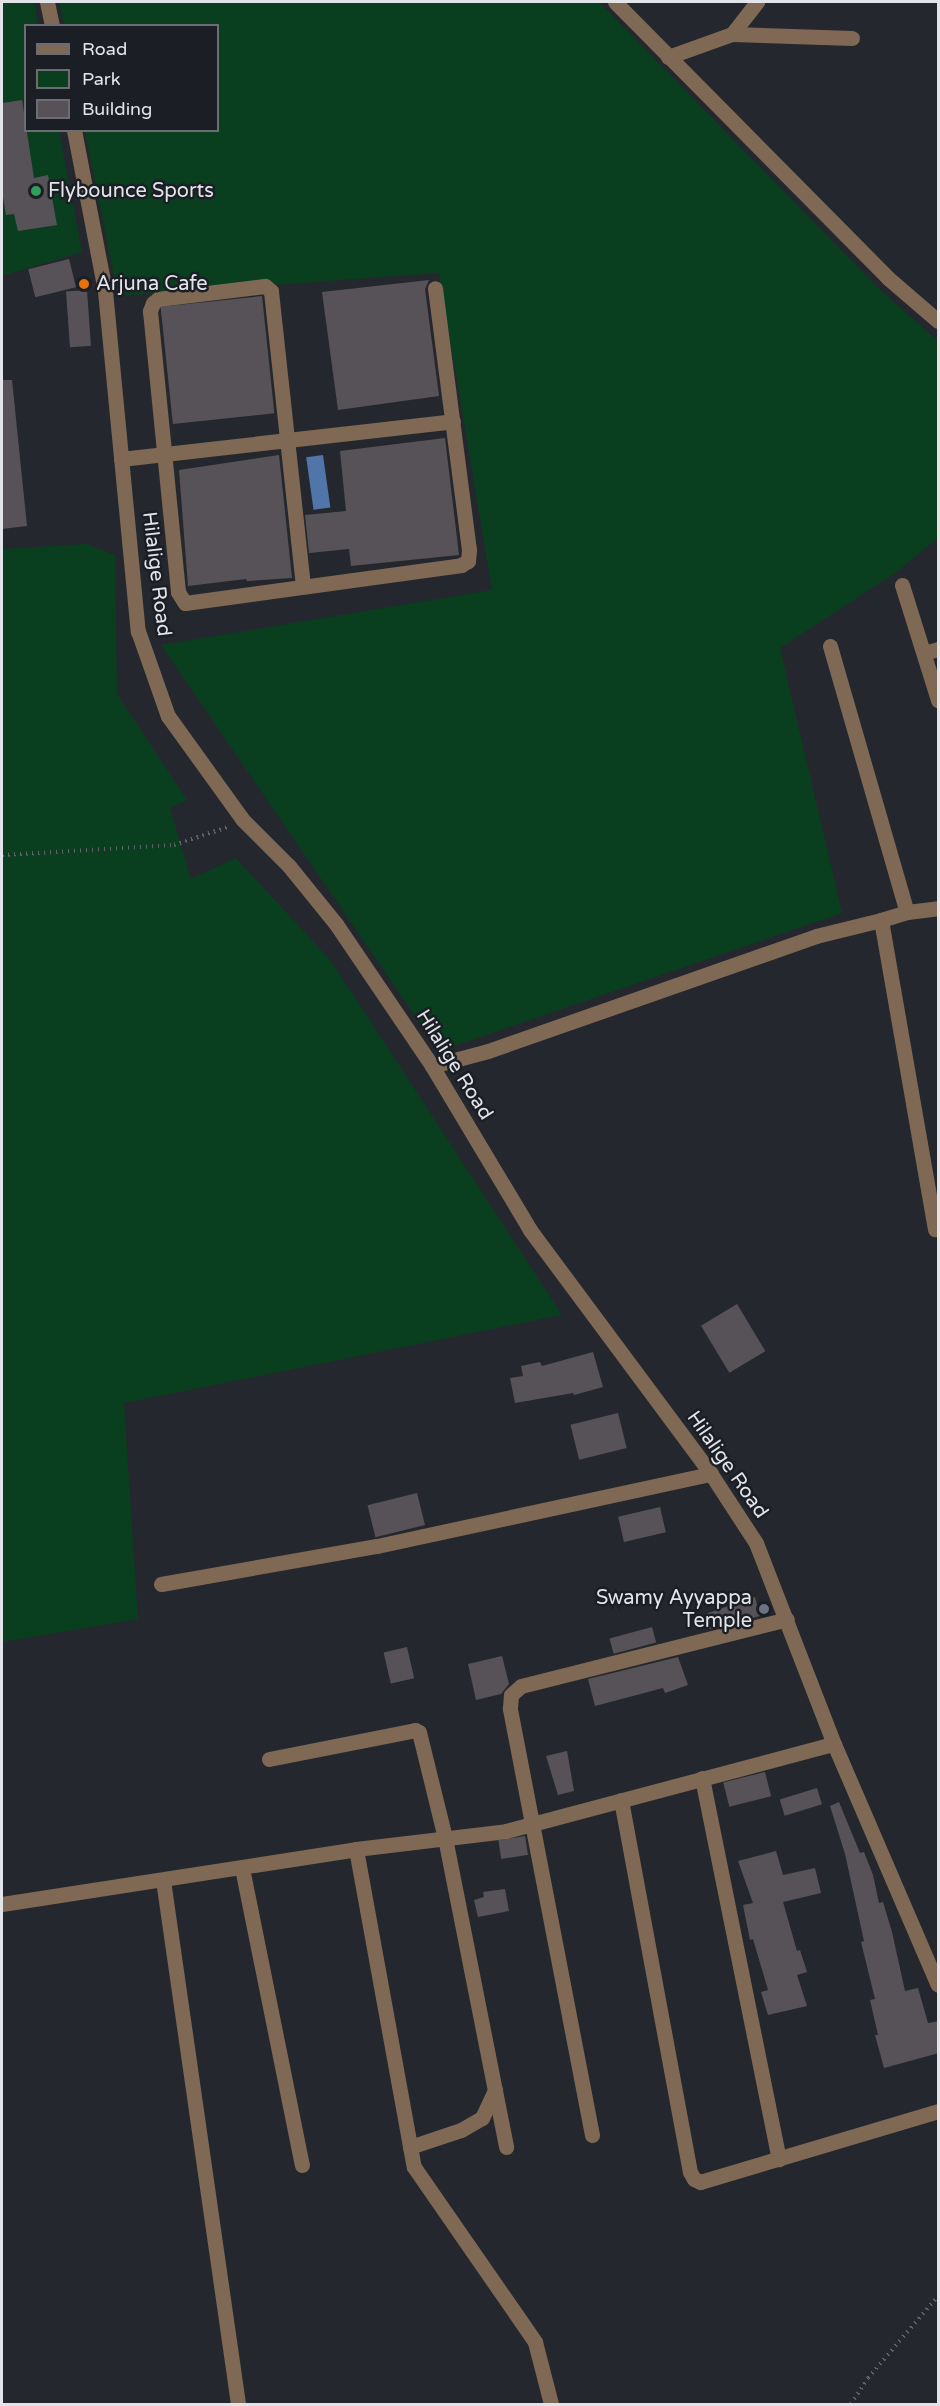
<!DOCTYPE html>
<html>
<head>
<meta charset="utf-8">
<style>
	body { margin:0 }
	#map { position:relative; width:940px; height:2406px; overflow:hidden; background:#24282e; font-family:"Varela Round",sans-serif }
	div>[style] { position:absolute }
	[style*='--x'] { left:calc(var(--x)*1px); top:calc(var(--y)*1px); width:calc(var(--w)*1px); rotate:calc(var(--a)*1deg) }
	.green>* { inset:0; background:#093f1e }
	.water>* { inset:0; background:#4f75a9; transform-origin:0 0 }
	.building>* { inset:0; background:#575258; transform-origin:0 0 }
	.path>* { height:4px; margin-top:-2px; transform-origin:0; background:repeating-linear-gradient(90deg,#5f6268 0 1.5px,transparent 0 6px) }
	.minor>* { height:15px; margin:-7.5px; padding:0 7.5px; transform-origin:7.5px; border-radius:7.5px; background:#7f6955 }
	.dots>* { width:16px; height:16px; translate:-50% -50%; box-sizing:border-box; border:3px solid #1b1e24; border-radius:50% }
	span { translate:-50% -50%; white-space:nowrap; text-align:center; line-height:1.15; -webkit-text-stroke:5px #1b1e24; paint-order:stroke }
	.poi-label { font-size:20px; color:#e2e4e9 }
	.left { translate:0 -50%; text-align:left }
	.right { translate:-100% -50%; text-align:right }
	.street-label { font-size:20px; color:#e2e4e9 }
	.frame { position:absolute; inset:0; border:3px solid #e2e4e9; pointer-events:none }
	.legend { position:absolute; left:24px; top:24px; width:195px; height:108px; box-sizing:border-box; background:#1b1e24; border:2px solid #6b6d73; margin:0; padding:8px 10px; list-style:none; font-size:18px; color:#e2e4e9 }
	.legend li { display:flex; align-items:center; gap:12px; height:30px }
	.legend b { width:30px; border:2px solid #6b6d73 }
</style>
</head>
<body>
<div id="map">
	<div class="green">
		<div style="clip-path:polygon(2px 2px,34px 2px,38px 25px,26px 26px,26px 130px,59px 131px,82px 252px,2px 276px)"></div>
		<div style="clip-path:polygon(59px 2px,599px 2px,878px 288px,938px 341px,938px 538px,895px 573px,780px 648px,842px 913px,439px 1051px,161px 645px,492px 590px,439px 273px,118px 296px,85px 131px,218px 130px,218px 26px,64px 25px)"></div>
		<div style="clip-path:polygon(87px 544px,115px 555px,117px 694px,187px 800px,170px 808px,191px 879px,236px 858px,331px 961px,562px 1315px,124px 1403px,138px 1619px,2px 1642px,2px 549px)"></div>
	</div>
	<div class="water">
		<div style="left:323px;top:455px;width:53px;height:17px;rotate:82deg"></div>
	</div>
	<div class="building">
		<div style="clip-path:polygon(22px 100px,34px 178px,48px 175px,57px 225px,18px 231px,14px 214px,6px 215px,2px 191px,2px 103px)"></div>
		<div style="left:69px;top:259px;width:29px;height:42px;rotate:76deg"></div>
		<div style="clip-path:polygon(429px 280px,425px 289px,439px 396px,338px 410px,322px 292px)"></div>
		<div style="left:87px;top:290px;width:56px;height:21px;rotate:86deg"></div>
		<div style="left:262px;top:296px;width:118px;height:102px;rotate:84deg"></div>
		<div style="clip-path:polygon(2px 380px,12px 380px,27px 526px,2px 529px)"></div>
		<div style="clip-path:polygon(445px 438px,459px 555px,351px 566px,349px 549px,309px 553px,305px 515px,346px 511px,340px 451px)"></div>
		<div style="clip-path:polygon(279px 455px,292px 578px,247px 581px,246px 579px,188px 586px,179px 470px)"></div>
		<div style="left:737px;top:1304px;width:55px;height:42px;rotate:59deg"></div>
		<div style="clip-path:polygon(593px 1352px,603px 1387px,574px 1395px,573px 1393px,515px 1403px,510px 1378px,523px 1376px,521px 1366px,540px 1362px,542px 1366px)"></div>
		<div style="left:618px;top:1413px;width:36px;height:49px;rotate:76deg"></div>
		<div style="left:417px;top:1493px;width:33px;height:51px;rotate:76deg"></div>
		<div style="left:660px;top:1507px;width:26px;height:43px;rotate:77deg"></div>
		<div style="clip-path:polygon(755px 1597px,760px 1616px,709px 1629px,705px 1614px)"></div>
		<div style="left:652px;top:1627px;width:16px;height:44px;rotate:75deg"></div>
		<div style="left:407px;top:1647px;width:32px;height:24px;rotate:77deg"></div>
		<div style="clip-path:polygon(502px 1656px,509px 1684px,501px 1694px,476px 1700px,468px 1664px)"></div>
		<div style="clip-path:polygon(678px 1657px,688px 1685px,665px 1693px,663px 1688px,595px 1706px,588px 1679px)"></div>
		<div style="clip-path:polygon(567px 1751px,574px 1791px,558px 1795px,546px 1756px)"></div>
		<div style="left:765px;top:1772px;width:25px;height:43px;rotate:76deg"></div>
		<div style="left:817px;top:1788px;width:17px;height:39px;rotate:73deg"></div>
		<div style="clip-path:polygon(839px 1802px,860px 1853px,864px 1852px,873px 1875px,879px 1903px,883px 1902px,892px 1932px,905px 1991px,918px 1988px,928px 2023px,939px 2021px,939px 2053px,884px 2068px,875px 2035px,878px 2035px,870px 2000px,875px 1999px,861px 1942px,864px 1941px,845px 1854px,830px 1806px)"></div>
		<div style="left:525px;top:1836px;width:19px;height:27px;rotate:81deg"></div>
		<div style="clip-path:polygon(776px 1851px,783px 1875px,815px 1868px,821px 1893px,783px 1902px,797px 1951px,800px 1950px,807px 1972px,797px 1975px,807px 2006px,768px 2015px,761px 1992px,768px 1990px,753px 1939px,750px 1940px,743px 1905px,753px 1903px,738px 1861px)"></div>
		<div style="clip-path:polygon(505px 1889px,509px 1911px,478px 1917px,474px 1900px,484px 1897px,483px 1892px)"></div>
	</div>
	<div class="path">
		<div style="--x:2;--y:855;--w:172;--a:-3.3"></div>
		<div style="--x:174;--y:845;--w:57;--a:-18.4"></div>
		<div style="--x:851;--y:2404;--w:31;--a:-57"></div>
		<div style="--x:868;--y:2378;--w:108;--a:-49.5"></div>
	</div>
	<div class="minor">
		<div style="--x:47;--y:2;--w:25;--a:78"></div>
		<div style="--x:615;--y:2;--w:388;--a:45.3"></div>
		<div style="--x:888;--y:278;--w:66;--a:40.7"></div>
		<div style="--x:732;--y:34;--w:120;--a:1.9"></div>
		<div style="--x:668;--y:57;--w:68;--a:-19.8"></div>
		<div style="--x:732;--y:34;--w:41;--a:-52"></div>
		<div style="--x:74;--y:130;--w:164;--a:79.1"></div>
		<div style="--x:105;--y:291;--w:342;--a:84.5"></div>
		<div style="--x:138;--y:631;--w:90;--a:70.6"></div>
		<div style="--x:168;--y:716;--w:128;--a:54.2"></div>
		<div style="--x:243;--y:820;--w:65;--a:45"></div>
		<div style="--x:289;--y:866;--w:75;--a:51"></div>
		<div style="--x:336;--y:924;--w:171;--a:55.9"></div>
		<div style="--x:432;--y:1066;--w:191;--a:59.1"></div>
		<div style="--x:530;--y:1230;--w:304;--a:53.4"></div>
		<div style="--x:711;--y:1474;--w:82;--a:56.9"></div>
		<div style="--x:756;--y:1543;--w:216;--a:68.8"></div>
		<div style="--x:834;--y:1744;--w:262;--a:66.7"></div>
		<div style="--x:121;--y:459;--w:334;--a:-6.5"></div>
		<div style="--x:902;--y:585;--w:121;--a:72.6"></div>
		<div style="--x:303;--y:586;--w:297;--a:-96.2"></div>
		<div style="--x:271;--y:291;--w:8;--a:-140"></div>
		<div style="--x:265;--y:286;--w:108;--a:173.1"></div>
		<div style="--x:158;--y:299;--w:6;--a:141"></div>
		<div style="--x:153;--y:303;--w:9;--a:111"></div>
		<div style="--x:150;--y:311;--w:282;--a:84.3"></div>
		<div style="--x:178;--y:592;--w:13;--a:58"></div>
		<div style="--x:185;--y:603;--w:279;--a:-7.8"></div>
		<div style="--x:461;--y:565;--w:8;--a:-30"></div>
		<div style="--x:468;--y:561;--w:11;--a:-85"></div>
		<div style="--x:469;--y:550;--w:264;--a:-97.4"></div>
		<div style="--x:830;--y:646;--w:277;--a:73.9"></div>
		<div style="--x:924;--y:653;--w:15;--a:-16"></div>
		<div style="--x:881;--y:920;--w:27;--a:-17"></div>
		<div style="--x:907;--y:912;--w:31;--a:-7"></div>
		<div style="--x:432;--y:1066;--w:58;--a:-15"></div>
		<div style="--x:488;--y:1051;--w:348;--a:-19.3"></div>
		<div style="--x:816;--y:936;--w:67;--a:-13.8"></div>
		<div style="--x:881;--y:920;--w:314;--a:80.1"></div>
		<div style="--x:161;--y:1584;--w:219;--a:-10"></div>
		<div style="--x:377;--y:1546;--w:342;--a:-12.2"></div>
		<div style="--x:269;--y:1759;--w:149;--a:-11.2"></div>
		<div style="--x:415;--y:1730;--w:4;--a:27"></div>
		<div style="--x:419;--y:1732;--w:109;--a:76.2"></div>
		<div style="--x:445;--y:1838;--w:315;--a:78.8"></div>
		<div style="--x:702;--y:1778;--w:389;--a:78.6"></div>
		<div style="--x:621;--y:1800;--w:378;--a:79.5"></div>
		<div style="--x:690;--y:2172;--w:8;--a:60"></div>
		<div style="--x:694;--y:2179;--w:7;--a:27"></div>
		<div style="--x:700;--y:2182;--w:248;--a:-16.6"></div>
		<div style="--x:356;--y:1849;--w:323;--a:79.7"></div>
		<div style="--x:414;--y:2167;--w:213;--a:55.3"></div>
		<div style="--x:535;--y:2342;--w:64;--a:75.5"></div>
		<div style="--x:242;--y:1868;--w:303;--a:78.6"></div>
		<div style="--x:163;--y:1880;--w:529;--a:81.85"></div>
		<div style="--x:2;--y:1904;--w:358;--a:-8.8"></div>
		<div style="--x:356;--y:1849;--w:151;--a:-6.8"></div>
		<div style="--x:506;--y:1831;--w:339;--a:-14.9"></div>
		<div style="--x:592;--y:2135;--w:435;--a:-100.9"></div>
		<div style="--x:510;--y:1708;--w:13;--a:-86"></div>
		<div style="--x:511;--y:1695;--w:13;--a:-42"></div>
		<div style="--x:521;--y:1686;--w:274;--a:-14.1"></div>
		<div style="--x:410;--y:2147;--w:54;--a:-18.4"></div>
		<div style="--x:461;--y:2130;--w:24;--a:-30"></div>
		<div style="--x:482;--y:2118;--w:31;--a:-65"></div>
	</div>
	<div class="dots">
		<div style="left:36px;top:191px;background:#2e9e5b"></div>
		<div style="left:84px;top:284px;background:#e8710a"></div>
		<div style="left:764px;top:1609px;background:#6b7280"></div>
	</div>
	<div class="poi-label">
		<span class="left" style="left:48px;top:191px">Flybounce Sports</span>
		<span class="left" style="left:96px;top:284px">Arjuna Cafe</span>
		<span class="right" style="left:752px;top:1610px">Swamy Ayyappa<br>Temple</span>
	</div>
	<div class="street-label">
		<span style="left:156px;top:574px;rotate:83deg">Hilalige Road</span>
		<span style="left:454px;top:1065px;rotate:58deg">Hilalige Road</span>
		<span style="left:727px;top:1465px;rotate:55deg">Hilalige Road</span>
	</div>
	<div class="frame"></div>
	<ul class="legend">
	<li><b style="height:8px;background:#7f6955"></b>Road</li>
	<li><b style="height:16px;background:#093f1e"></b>Park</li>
	<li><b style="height:16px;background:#575258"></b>Building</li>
	</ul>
</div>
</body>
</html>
